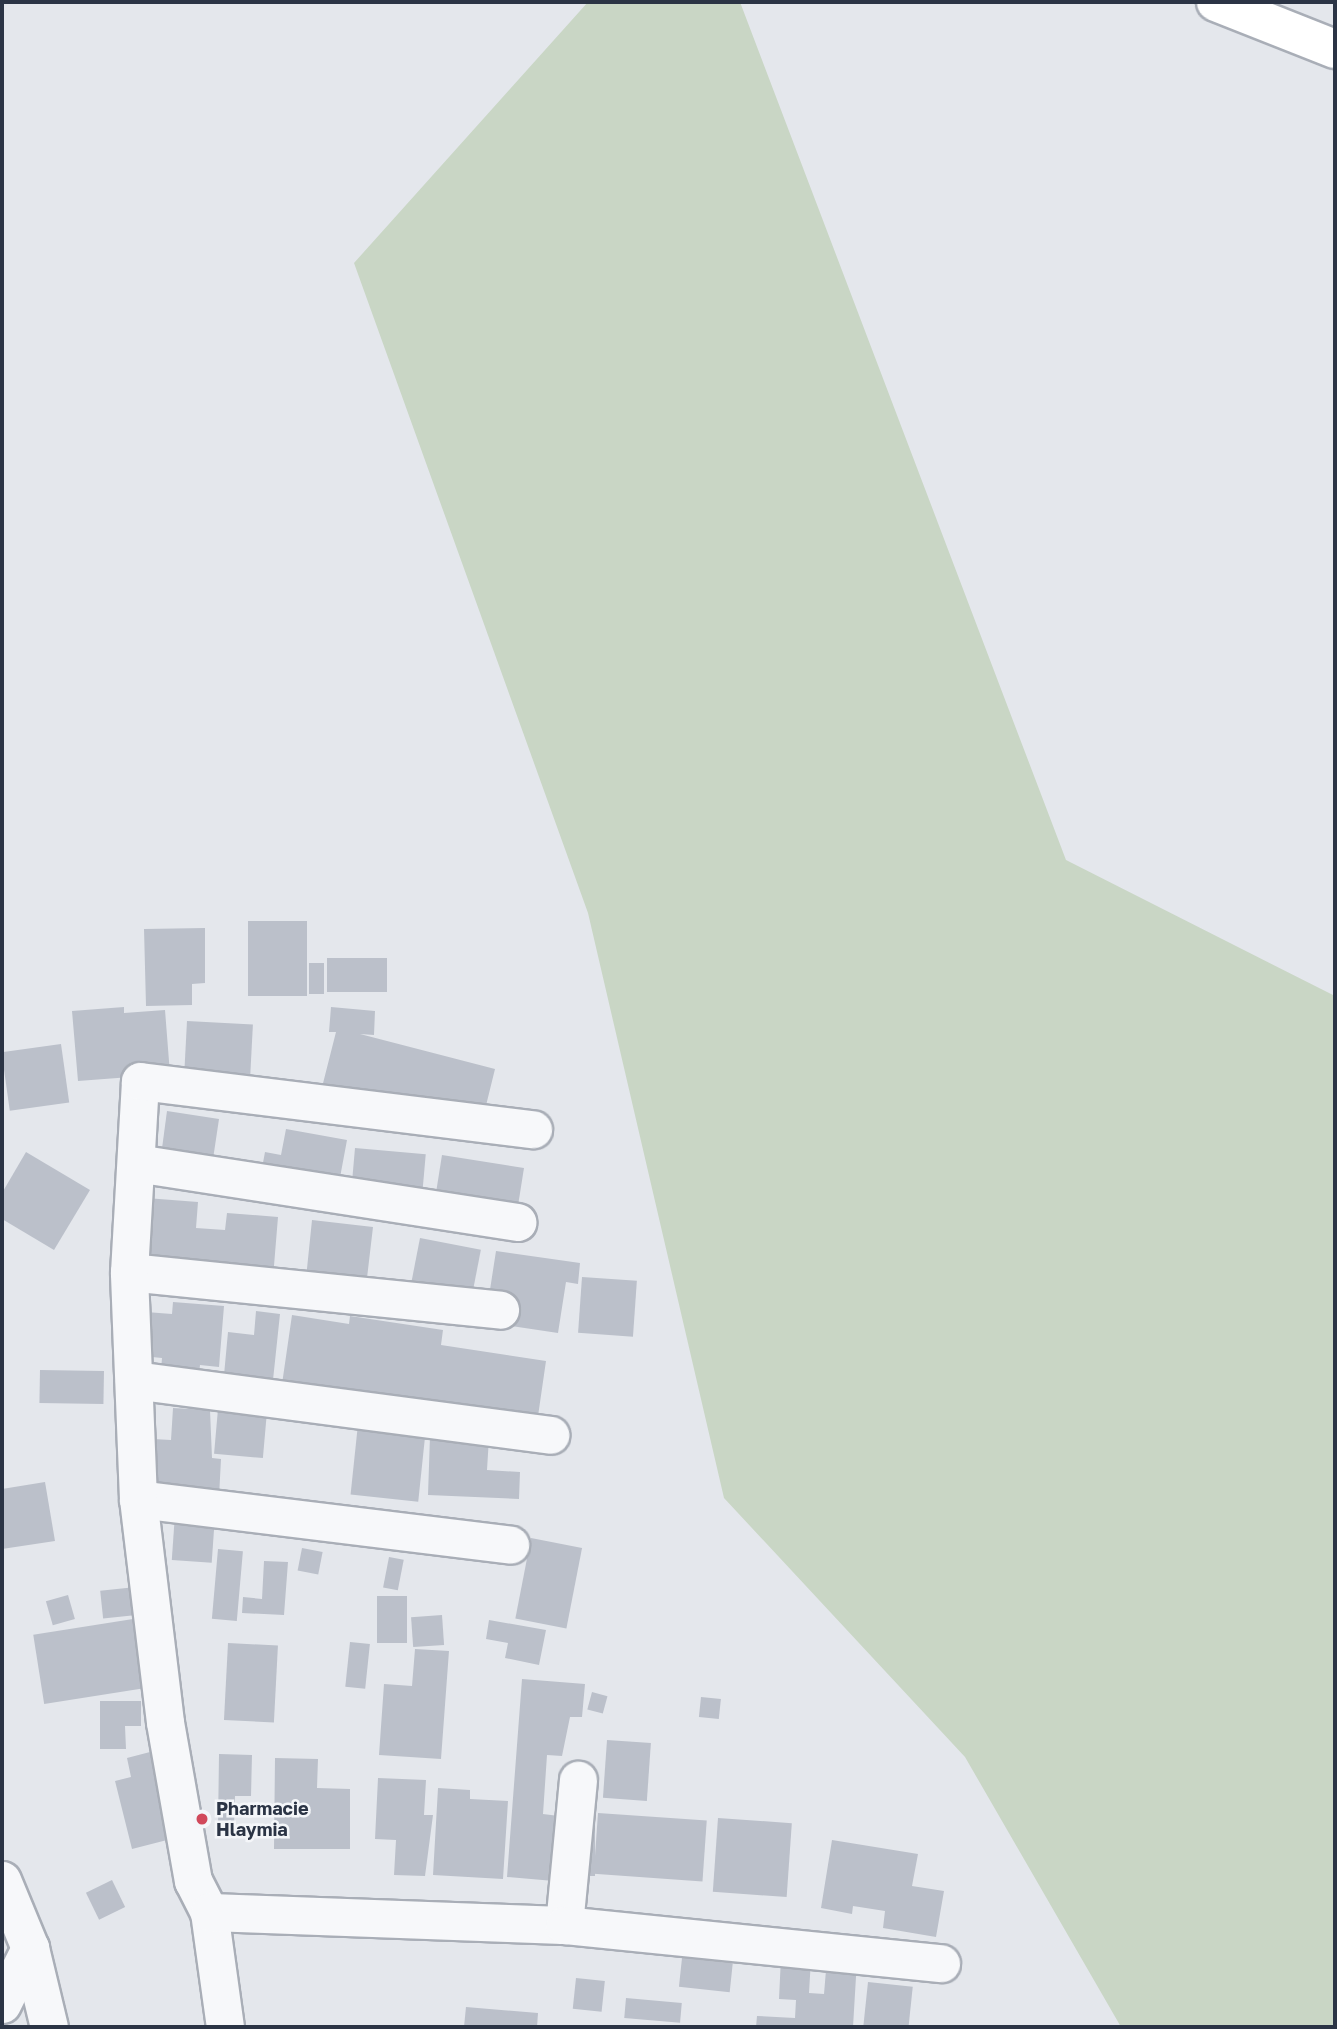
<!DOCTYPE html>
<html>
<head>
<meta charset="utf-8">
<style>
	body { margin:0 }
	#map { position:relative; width:1337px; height:2029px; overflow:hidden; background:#e4e7ec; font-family:"Golos Text",sans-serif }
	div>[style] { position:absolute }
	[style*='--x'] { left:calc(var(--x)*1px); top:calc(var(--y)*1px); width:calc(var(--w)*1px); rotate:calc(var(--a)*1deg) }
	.green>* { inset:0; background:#c9d6c5 }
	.building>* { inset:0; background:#bbc0ca; transform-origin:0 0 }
	.roads { filter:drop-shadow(2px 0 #a9aeb7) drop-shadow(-2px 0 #a9aeb7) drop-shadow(0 2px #a9aeb7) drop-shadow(0 -2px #a9aeb7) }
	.street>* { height:37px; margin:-18.5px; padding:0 18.5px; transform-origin:18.5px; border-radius:18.5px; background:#f7f8fa }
	.secondary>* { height:38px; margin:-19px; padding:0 19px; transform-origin:19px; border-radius:19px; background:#fff }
	.dots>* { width:19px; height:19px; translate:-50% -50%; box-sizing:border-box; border:4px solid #f4f6f9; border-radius:50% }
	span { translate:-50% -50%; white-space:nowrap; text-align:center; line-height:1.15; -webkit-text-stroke:5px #f4f6f9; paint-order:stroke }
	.poi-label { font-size:18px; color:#2b3445; font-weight:700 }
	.left { translate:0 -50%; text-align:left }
	.frame { position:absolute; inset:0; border:4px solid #2b3445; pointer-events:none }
</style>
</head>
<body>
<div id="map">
	<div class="green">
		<div style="clip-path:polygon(588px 2px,740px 2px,1066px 860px,1335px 996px,1335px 2027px,1121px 2027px,965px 1757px,724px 1498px,588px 913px,354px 263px)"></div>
	</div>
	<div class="building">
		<div style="left:248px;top:921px;width:59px;height:75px"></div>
		<div style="clip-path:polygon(205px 928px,205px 983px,192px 984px,192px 1005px,146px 1006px,144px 929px)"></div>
		<div style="left:387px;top:958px;width:34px;height:60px;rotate:90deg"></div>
		<div style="left:309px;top:963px;width:15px;height:31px"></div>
		<div style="clip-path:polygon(124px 1007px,124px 1013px,165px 1010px,170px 1074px,78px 1081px,72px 1011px)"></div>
		<div style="clip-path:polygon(331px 1007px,375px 1011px,374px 1035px,360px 1034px,495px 1069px,479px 1134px,318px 1103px,336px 1032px,329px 1032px)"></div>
		<div style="left:187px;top:1021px;width:66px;height:65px;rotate:3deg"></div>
		<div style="left:61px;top:1044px;width:59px;height:60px;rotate:82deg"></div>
		<div style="clip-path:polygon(167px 1111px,219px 1119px,213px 1159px,159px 1171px)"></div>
		<div style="clip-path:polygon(286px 1129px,347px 1140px,336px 1199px,259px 1184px,265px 1152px,281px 1155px)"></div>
		<div style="left:355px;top:1148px;width:71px;height:56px;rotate:5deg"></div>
		<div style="clip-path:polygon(26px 1152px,90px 1190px,54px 1250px,2px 1219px,2px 1193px)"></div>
		<div style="left:442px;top:1155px;width:83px;height:56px;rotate:9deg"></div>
		<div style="clip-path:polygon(146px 1198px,198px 1202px,196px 1228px,225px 1230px,227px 1213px,278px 1217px,273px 1278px,175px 1279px,176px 1258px,141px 1256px)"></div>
		<div style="clip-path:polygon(312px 1220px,373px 1227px,367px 1278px,329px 1274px,327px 1290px,305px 1288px)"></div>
		<div style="left:420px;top:1238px;width:62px;height:70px;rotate:11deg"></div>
		<div style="clip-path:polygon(496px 1251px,580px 1263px,578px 1284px,566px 1282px,558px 1333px,485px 1322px)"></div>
		<div style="left:582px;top:1277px;width:55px;height:56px;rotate:4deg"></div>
		<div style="clip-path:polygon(173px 1302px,224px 1306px,219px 1367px,200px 1365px,199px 1374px,161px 1370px,162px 1358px,142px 1356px,146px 1312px,172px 1314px)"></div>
		<div style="clip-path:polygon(256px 1311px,280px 1314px,273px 1380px,224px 1375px,228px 1332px,254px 1335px)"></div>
		<div style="clip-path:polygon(292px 1315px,349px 1324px,350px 1316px,443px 1330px,441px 1345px,546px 1361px,537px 1423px,282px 1384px)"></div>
		<div style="left:40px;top:1370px;width:64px;height:33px;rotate:1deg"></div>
		<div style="clip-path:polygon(173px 1408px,210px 1410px,212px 1458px,221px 1459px,219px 1497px,151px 1493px,153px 1439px,171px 1440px)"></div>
		<div style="left:218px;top:1409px;width:49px;height:45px;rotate:5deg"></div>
		<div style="left:358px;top:1424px;width:68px;height:71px;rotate:6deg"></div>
		<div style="clip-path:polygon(430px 1436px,489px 1438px,487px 1470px,520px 1472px,519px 1499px,428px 1495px)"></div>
		<div style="clip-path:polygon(45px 1482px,55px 1541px,2px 1549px,2px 1489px)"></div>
		<div style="left:175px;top:1514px;width:40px;height:46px;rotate:4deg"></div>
		<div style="left:531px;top:1538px;width:52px;height:82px;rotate:11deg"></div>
		<div style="left:302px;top:1548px;width:21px;height:23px;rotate:11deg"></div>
		<div style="left:218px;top:1549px;width:25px;height:70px;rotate:5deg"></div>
		<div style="left:389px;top:1557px;width:15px;height:31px;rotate:11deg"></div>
		<div style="clip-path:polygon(264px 1561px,288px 1562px,284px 1615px,242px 1613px,243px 1597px,262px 1599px)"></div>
		<div style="left:136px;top:1587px;width:28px;height:36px;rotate:84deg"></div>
		<div style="left:68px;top:1595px;width:25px;height:23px;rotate:74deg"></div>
		<div style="left:377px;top:1596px;width:30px;height:47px"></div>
		<div style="left:442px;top:1615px;width:30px;height:31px;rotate:86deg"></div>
		<div style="left:133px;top:1619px;width:70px;height:101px;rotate:81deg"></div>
		<div style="clip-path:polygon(489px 1620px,546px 1630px,539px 1665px,505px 1658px,508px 1643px,486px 1639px)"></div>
		<div style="left:350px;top:1642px;width:20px;height:45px;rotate:6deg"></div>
		<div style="left:228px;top:1643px;width:50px;height:77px;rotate:3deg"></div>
		<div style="clip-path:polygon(415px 1649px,449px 1651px,441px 1759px,379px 1755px,384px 1684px,412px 1686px)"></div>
		<div style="clip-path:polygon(522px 1679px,585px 1684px,582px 1717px,570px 1717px,562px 1756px,547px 1755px,543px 1814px,559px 1816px,554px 1881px,507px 1877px)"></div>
		<div style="left:592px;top:1692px;width:16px;height:18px;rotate:15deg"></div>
		<div style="left:701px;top:1697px;width:20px;height:20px;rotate:6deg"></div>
		<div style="clip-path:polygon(100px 1701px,141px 1701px,141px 1726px,125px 1726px,126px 1749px,100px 1749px)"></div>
		<div style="left:607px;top:1740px;width:44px;height:58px;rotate:4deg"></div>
		<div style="clip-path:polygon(150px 1752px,171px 1839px,132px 1849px,115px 1781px,131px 1777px,127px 1758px)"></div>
		<div style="clip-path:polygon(219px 1754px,252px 1755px,251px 1796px,235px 1796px,234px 1827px,218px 1827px)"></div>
		<div style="clip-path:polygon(275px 1758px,318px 1759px,317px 1788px,350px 1789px,350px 1849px,274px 1849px)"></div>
		<div style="clip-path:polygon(378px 1778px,426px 1780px,424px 1815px,433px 1815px,425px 1876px,394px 1875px,396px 1840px,375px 1839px)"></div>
		<div style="clip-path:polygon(438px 1788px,470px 1790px,470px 1799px,508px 1801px,503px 1879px,433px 1875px)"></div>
		<div style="left:598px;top:1813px;width:109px;height:61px;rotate:4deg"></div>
		<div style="left:578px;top:1814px;width:17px;height:62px"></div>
		<div style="left:718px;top:1818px;width:74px;height:74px;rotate:4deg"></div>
		<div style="clip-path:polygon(832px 1840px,918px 1854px,912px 1886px,944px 1891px,936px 1937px,883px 1928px,885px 1911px,853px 1906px,852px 1914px,821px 1908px)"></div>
		<div style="left:112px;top:1880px;width:30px;height:29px;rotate:64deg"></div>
		<div style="clip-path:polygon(781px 1957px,811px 1959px,809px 1993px,824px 1994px,827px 1958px,857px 1960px,853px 2027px,756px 2027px,757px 2016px,795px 2018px,796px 2000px,779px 1999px)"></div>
		<div style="left:682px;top:1958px;width:51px;height:29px;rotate:6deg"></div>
		<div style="left:576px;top:1978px;width:29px;height:31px;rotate:6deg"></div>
		<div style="left:868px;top:1982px;width:45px;height:45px;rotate:6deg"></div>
		<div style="left:626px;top:1998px;width:56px;height:20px;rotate:5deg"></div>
		<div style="clip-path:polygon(466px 2007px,538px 2013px,537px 2027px,464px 2027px)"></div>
	</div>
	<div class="roads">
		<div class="street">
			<div style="--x:136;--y:1163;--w:386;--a:8.8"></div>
			<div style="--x:129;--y:1272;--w:373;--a:5.8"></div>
			<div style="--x:134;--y:1380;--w:420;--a:7.5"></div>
			<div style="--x:138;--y:1499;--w:375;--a:7"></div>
			<div style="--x:2;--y:1880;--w:74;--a:67.6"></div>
			<div style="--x:30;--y:1948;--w:81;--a:76.5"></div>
			<div style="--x:209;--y:1912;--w:35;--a:-117"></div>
			<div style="--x:193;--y:1881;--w:161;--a:-100"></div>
			<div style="--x:165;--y:1722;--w:225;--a:-96.9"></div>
			<div style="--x:138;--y:1499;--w:227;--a:-92.3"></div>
			<div style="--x:129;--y:1272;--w:191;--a:-86.7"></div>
			<div style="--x:140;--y:1081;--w:396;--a:7"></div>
			<div style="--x:564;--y:1925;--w:146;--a:-84.5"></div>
			<div style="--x:2;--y:2004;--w:63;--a:-63.4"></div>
			<div style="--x:225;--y:2027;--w:116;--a:-97.9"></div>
			<div style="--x:209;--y:1912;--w:355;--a:2.1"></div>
			<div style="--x:564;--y:1925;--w:379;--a:5.8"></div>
		</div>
		<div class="secondary">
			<div style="--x:1216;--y:2;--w:128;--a:21.6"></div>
		</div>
	</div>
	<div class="dots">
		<div style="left:202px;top:1819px;background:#d1495b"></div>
	</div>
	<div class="poi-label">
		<span class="left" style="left:216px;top:1819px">Pharmacie<br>Hlaymia</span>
	</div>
	<div class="frame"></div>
</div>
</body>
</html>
